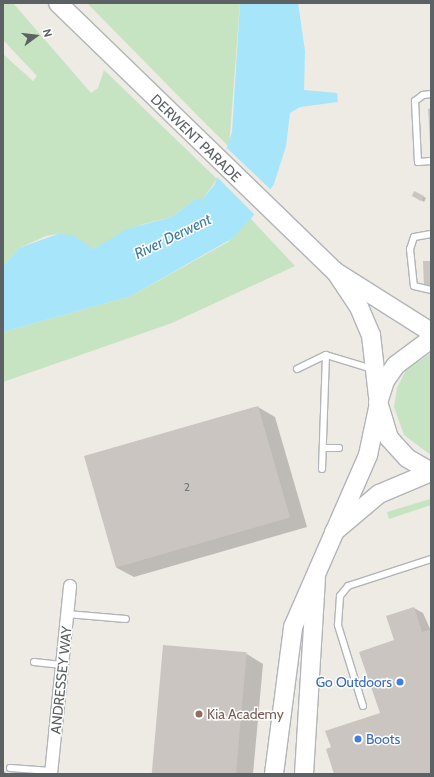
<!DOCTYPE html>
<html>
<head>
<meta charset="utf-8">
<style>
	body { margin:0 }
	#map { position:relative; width:434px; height:777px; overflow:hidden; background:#eeeae4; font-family:Cabin,sans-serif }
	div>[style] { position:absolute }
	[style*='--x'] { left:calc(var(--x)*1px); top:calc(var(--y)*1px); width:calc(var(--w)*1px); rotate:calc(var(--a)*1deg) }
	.green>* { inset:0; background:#c7e4c2 }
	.water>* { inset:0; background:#a7e5fb }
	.pier>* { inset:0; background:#eeeae4 }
	.shadow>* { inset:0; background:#0003 }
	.building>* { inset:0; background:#cac5c1; transform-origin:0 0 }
	.roads { filter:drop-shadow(1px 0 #b1b5b9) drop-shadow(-1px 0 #b1b5b9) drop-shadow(0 1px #b1b5b9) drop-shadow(0 -1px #b1b5b9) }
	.lane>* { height:6px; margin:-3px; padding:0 3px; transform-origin:3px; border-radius:3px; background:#fff }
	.street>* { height:12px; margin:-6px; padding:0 6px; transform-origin:6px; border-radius:6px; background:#fff }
	.secondary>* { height:18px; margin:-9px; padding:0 9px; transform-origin:9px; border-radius:9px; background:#fff }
	.dots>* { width:11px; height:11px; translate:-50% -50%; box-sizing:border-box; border:2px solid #fff; border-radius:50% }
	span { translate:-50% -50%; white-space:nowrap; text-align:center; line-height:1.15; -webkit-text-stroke:3px #fff; paint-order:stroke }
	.number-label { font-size:12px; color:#787a7b }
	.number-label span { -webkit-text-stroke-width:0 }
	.street-label { font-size:14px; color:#5c6164 }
	.shop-label { font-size:14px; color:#366cbe }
	.right { translate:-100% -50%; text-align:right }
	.left { translate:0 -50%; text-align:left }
	.education-label { font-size:14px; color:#785e54 }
	.water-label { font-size:15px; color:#3f7b9b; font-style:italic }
	.frame { position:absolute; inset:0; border:4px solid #5c6164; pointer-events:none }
	.north { position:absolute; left:16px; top:16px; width:40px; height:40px; -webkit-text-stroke:3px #fff; paint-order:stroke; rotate:75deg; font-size:11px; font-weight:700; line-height:16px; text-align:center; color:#5c6164 }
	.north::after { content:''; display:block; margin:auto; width:14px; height:18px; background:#5c6164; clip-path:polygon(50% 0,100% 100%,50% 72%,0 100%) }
</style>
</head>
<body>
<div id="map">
	<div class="green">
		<div style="clip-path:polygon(3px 3px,13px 3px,91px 93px,98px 88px,104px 70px,217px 179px,203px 199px,195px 199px,172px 217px,140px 225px,93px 249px,58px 234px,46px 236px,19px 248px,3px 266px,3px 54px,33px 81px,37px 76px,3px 40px)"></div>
		<div style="clip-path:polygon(87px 3px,240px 3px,229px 147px,199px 117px)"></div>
		<div style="clip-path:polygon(251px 219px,295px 266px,172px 323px,3px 382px,3px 332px,131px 296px,228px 242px)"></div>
		<div style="clip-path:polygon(431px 353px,431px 455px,404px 435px,394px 407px,397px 388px,406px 370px)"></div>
		<div style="clip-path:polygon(430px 499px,431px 505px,389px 519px,387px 512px)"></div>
	</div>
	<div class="water">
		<div style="clip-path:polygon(240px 3px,298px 3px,305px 51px,304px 90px,337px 93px,338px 102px,300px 107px,290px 113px,286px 146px,274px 184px,251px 219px,233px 238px,131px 296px,3px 332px,3px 266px,19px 248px,58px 234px,73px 235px,93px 249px,127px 229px,172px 217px,195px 199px,203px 199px,215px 184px,232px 132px)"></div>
	</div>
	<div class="pier">
		<div style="clip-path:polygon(227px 148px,272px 191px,256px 216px,216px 176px)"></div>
	</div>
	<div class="shadow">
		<div style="clip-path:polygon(415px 192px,426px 198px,424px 202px,413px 195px)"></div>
		<div style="clip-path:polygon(258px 407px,275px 417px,307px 527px,134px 577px,117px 568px,85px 458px)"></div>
		<div style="clip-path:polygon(414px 608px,423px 613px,431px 631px,431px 774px,335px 774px,381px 713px,395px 641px)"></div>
		<div style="clip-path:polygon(247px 654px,263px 664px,253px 774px,152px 774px)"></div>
		<div style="clip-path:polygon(3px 770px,7px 774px,3px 774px)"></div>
	</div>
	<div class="building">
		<div style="clip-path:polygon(431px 108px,431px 142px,430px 142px,428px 109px)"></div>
		<div style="clip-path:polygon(414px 191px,424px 196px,421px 201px,412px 196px)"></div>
		<div style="clip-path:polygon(423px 261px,431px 261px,431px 287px,424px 288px)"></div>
		<div style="left:258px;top:406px;width:116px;height:181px;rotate:74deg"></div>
		<div style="clip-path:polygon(414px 607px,422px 632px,431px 629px,431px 774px,334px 774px,326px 749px,331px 747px,325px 731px,380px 713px,359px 652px,394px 640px,386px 616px)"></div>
		<div style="left:163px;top:645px;width:84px;height:130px;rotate:5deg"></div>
	</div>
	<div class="roads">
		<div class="lane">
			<div style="--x:431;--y:94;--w:8;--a:173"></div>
			<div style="--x:423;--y:95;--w:10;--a:143"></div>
			<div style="--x:415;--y:101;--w:61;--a:87.2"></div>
			<div style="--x:418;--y:162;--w:13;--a:-4"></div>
			<div style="--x:431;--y:234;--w:17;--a:170"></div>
			<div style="--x:414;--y:237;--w:13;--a:108"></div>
			<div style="--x:410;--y:249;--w:37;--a:84"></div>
			<div style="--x:414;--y:286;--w:17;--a:13"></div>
			<div style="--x:297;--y:369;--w:32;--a:-26"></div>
			<div style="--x:326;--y:355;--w:48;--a:16.9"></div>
			<div style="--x:323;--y:448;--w:16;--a:0"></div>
			<div style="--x:322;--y:469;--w:114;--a:-88"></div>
			<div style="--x:67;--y:614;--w:59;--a:4.8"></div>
			<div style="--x:34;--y:662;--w:28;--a:6"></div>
			<div style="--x:363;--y:706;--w:85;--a:-107.2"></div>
			<div style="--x:338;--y:625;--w:29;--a:-86"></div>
			<div style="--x:340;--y:596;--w:13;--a:-51"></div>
			<div style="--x:348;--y:586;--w:87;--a:-18"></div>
			<div style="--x:10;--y:768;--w:41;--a:4.2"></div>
		</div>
		<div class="street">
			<div style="--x:51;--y:774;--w:189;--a:-84.2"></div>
		</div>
		<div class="secondary">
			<div style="--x:58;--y:3;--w:385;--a:44.1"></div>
			<div style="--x:335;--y:271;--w:43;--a:56.3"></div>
			<div style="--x:359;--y:307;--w:30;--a:67"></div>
			<div style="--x:371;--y:335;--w:61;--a:83.5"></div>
			<div style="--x:336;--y:272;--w:112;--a:32.3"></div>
			<div style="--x:431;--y:339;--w:44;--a:143.4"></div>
			<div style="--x:396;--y:365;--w:19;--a:125"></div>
			<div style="--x:385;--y:381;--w:22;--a:108"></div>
			<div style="--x:378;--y:402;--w:38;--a:73"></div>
			<div style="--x:389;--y:438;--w:27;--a:48"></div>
			<div style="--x:407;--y:458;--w:28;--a:30"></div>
			<div style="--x:334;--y:532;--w:59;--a:-40.2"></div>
			<div style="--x:379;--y:494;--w:56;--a:-22.9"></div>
			<div style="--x:274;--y:774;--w:148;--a:-82.6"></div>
			<div style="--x:293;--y:627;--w:188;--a:-66.4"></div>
			<div style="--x:368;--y:455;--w:48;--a:-78"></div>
			<div style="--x:304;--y:774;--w:195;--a:-86.5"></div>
		</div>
	</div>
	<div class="dots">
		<div style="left:400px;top:682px;background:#3f7fe0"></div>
		<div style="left:199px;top:714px;background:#8d6e63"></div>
		<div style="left:358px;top:739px;background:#3f7fe0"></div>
	</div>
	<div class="number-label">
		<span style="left:187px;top:487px">2</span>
	</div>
	<div class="street-label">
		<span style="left:196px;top:138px;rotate:44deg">DERWENT PARADE</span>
		<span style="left:61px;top:680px;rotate:-84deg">ANDRESSEY WAY</span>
	</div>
	<div class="shop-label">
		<span class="right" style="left:392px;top:682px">Go Outdoors</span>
		<span class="left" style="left:366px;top:739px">Boots</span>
	</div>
	<div class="education-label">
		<span class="left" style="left:207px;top:714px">Kia Academy</span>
	</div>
	<div class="water-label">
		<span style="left:173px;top:237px;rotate:-26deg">River Derwent</span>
	</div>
	<div class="frame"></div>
	<div class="north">N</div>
</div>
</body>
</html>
